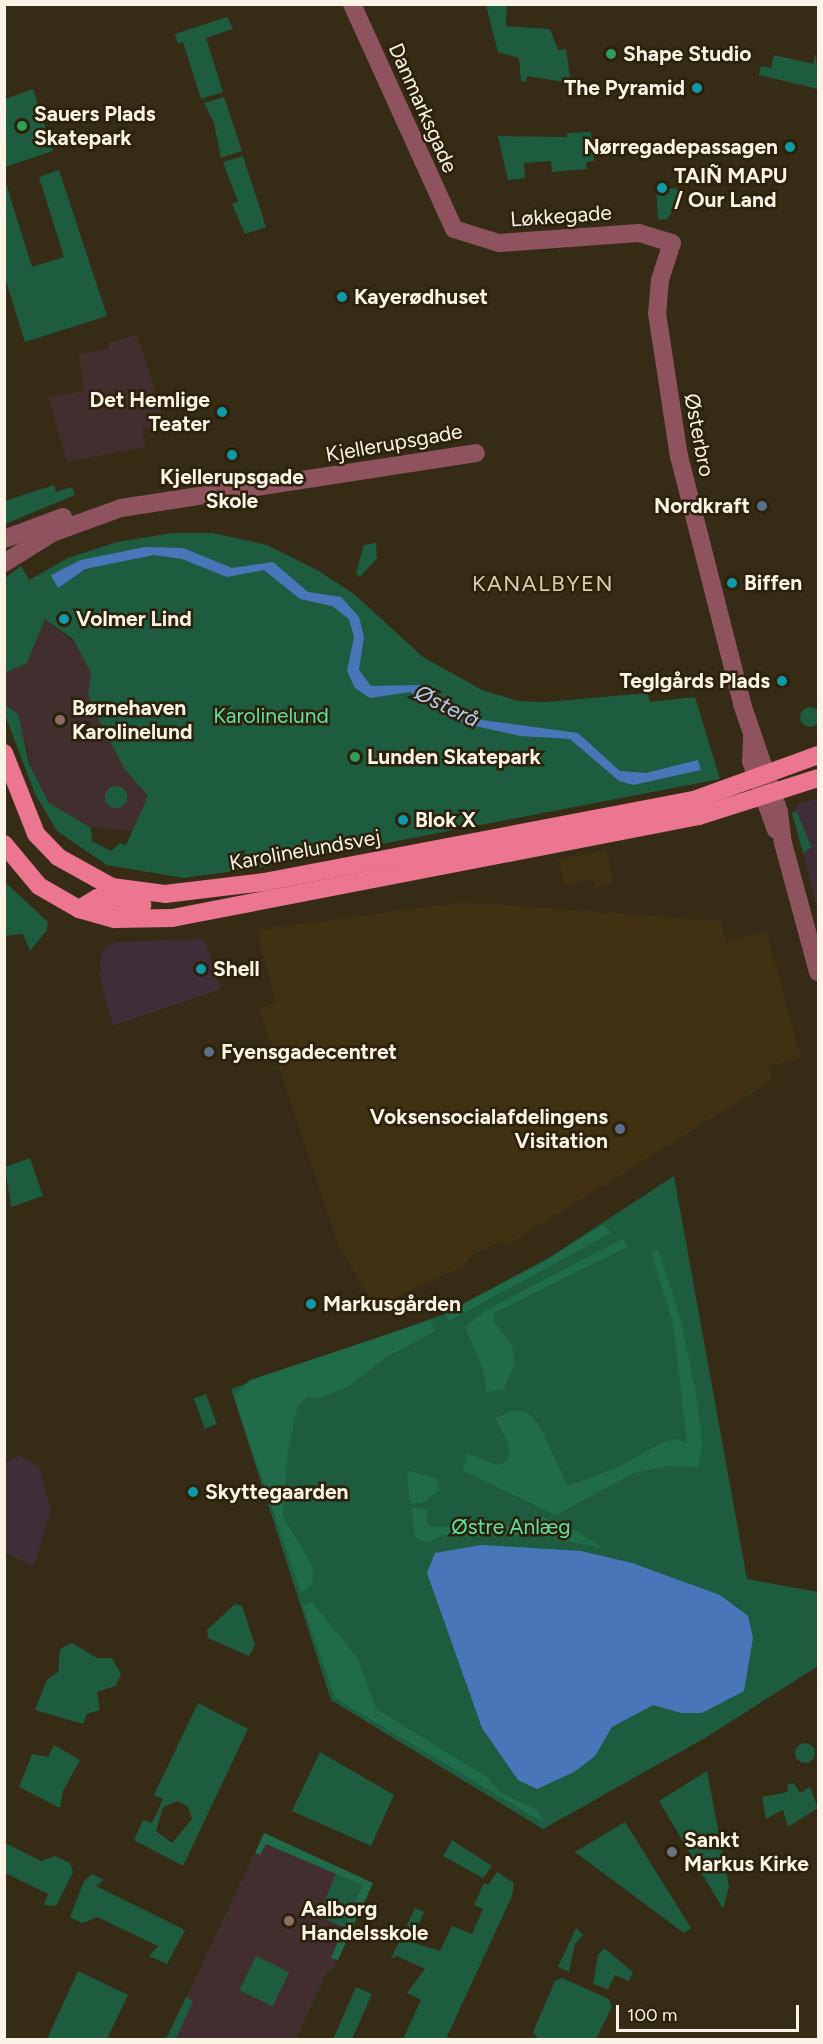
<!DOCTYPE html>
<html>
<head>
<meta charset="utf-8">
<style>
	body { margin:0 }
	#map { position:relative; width:823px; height:2044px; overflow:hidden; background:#362b15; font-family:Figtree,sans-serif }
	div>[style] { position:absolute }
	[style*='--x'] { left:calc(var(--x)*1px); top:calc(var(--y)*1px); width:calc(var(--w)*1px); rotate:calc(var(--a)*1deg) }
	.commercial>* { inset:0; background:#3f2e38 }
	.built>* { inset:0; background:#403113 }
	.education>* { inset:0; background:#422e2e }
	.green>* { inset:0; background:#1e5c40; transform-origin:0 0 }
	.round { border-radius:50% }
	.forest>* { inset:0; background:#1f6b4a }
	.water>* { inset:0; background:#4976b9 }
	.minor>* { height:18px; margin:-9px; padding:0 9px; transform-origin:9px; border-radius:9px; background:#8e535e }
	.major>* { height:18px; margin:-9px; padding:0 9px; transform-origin:9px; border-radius:9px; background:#ec758f }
	.dots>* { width:16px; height:16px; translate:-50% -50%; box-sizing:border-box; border:3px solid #2c210b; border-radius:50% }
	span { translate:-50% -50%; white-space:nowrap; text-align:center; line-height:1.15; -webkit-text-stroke:5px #2c210b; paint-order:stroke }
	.poi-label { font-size:21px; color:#fbf4e6; font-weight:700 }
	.left { translate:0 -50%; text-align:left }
	.right { translate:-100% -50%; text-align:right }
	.street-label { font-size:21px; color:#fbf4e6 }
	.park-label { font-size:21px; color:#5fe2a6 }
	.neighbourhood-label { font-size:22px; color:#dccdb3; letter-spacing:1.5px }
	.water-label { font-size:22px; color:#b4ccf1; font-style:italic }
	.frame { position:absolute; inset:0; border:6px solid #fbf4e6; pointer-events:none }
	.scale { position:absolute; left:616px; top:2005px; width:183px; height:27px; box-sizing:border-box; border:3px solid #fbf4e6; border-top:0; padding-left:8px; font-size:18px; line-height:21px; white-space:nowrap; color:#fbf4e6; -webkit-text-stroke:4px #2c210b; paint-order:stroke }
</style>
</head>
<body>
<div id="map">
	<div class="commercial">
		<div style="clip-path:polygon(818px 799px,818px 911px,792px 813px,799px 803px)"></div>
		<div style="clip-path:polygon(204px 939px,221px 989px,113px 1026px,99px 975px,103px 948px,116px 942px)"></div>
		<div style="clip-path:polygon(18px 1456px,39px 1466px,51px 1509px,34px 1566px,5px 1553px,5px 1463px)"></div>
	</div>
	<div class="built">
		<div style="clip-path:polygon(607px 850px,613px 883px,596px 887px,595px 879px,565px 885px,558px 859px)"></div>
		<div style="clip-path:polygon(464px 902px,721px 921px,726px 942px,766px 931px,801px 1058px,769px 1066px,773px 1080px,508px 1245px,499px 1242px,471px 1256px,464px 1266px,375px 1306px,340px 1249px,259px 1008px,276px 1002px,256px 930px)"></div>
	</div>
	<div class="education">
		<div style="clip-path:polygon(137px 335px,166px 426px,142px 429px,145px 447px,67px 462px,48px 397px,84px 391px,79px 354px,109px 349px,109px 342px)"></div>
		<div style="clip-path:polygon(45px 618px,80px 648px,91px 673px,88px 695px,95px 713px,124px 767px,148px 796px,132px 831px,88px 827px,52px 807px,31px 771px,27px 746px,5px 703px,4px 673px,27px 663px)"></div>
		<div style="clip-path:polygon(264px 1833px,373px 1883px,332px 1971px,328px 1970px,297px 2037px,301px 2039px,166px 2040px)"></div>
	</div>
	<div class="green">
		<div style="clip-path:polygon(486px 5px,507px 5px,506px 26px,550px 29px,558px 50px,566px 49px,571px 83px,527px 76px,526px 82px,521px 81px,519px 58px,498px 52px)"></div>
		<div style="clip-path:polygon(227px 17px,233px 29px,206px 38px,223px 92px,201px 99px,183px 42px,178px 44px,175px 34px)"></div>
		<div style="clip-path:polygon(816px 53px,818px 89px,759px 75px,761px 66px,771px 68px,774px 55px,813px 64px)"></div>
		<div style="clip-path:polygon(33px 89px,53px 151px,5px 167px,5px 99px)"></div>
		<div style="clip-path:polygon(224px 97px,242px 151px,221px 158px,214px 123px,204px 103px)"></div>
		<div style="clip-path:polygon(591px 132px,594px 161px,586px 162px,587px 169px,552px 172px,551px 161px,524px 163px,525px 178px,508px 180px,498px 136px,567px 137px,567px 133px)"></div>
		<div style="clip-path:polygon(243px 156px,266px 227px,245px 234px,232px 204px,238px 202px,223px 162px)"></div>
		<div style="clip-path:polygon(59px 170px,107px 316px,25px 342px,5px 278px,5px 180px,32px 267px,64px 257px,39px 177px)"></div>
		<div style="clip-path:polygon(656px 188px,686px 189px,667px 219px,658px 220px)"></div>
		<div style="clip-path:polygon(54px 485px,56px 492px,72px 487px,75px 495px,5px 524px,5px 501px)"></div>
		<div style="clip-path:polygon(172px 533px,213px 533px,267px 545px,319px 571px,354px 594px,423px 657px,482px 690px,518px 701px,546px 702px,648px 693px,650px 702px,695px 697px,720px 779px,256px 868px,184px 878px,107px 865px,57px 831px,35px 794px,5px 715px,4px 704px,18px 714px,29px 764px,49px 803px,91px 828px,92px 841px,111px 851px,120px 843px,126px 845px,148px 796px,124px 768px,95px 713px,88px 695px,91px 673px,73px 639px,45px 619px,27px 663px,5px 673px,5px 578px,21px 566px,29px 580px,68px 558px,117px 542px)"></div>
		<div style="clip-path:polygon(376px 543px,377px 558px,360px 577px,356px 573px,364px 545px)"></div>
		<div class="round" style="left:800px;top:707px;width:20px;height:20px"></div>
		<div class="round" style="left:105px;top:786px;width:22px;height:22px"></div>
		<div style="clip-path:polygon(797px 812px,811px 846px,818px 843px,803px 853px,792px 813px)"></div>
		<div style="clip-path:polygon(4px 881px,48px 922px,47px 930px,30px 951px,23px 934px,5px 936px)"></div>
		<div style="clip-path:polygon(30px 1158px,43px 1196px,11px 1207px,5px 1167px)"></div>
		<div style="clip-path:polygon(674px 1176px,747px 1579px,818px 1592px,818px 1666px,705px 1738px,543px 1829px,331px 1700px,231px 1389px,442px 1315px,550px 1257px)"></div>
		<div style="left:206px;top:1394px;width:32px;height:13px;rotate:70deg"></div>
		<div style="clip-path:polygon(235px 1604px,242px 1606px,255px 1645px,249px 1656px,208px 1638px,207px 1630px)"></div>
		<div style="clip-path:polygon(72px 1643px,97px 1658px,112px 1658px,121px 1674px,115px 1686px,97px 1692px,100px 1710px,87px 1714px,83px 1724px,35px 1710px,47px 1680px,58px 1672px,60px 1649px)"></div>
		<div style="clip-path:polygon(evenodd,198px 1703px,248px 1729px,183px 1866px,134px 1840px,143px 1820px,152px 1823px,163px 1799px,154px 1795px,198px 1703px,178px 1801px,188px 1807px,192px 1819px,172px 1843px,156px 1831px,163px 1807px,178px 1801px)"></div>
		<div class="round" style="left:795px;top:1743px;width:20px;height:20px"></div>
		<div style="clip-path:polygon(54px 1745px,80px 1760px,63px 1791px,60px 1808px,19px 1787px,32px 1754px,48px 1757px)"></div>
		<div style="clip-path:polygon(320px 1752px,394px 1795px,371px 1846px,292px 1811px)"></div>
		<div style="clip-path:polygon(707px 1771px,729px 1887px,723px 1909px,659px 1801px)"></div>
		<div style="clip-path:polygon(794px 1783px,800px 1793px,810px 1787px,818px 1808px,788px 1827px,783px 1810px,766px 1819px,762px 1797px,788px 1792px,787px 1785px)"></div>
		<div style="clip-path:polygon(625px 1822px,691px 1928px,684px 1933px,575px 1852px)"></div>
		<div style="clip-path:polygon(452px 1840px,492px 1866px,483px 1878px,443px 1856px)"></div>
		<div style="clip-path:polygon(5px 1843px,41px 1861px,55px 1856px,70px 1863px,73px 1872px,56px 1906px,44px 1905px,48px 1894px,5px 1873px)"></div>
		<div style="clip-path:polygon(497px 1872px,514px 1883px,512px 1896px,446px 2039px,403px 2039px,421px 2000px,407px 1993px,425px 1969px,397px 1956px,391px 1959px,415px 1908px,424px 1912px,411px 1942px,440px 1951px,452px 1926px,472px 1934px,483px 1909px,474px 1905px,484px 1883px,488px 1885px)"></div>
		<div style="clip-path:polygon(92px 1874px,104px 1880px,96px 1886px,185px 1930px,167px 1964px,149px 1956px,158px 1946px,112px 1924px,98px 1917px,82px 1923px,70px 1917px,84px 1881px)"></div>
		<div style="left:336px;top:1874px;width:28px;height:46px;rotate:23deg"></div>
		<div style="clip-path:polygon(576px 1928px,583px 1935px,575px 1944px,569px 1972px,558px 1967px)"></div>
		<div style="clip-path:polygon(604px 1948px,633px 1972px,629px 1981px,615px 1975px,608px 1989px,593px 1984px,598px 1955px)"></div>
		<div style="left:256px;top:1956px;width:37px;height:38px;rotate:26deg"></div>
		<div style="clip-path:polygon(78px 1971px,128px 1995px,107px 2039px,47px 2039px)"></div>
		<div style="clip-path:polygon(562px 1978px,609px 1999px,612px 2007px,596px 2039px,538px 2039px,533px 2032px,555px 1981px)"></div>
		<div style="clip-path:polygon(356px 1987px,372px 1994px,352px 2039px,333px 2039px)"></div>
		<div style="clip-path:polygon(186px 1997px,193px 2001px,176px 2039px,166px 2039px)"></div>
	</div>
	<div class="forest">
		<div style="clip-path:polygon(604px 1224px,611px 1233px,449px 1321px,446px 1313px,544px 1262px)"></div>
		<div style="clip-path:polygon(623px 1239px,627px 1247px,494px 1313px,494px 1322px,512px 1345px,515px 1363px,504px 1389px,486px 1392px,484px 1372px,465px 1327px,486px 1310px)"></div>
		<div style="clip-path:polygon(658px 1249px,682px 1324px,696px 1393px,702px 1441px,699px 1467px,667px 1466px,634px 1473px,556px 1515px,463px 1471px,467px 1453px,496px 1465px,503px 1464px,509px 1456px,508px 1443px,495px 1418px,515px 1410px,526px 1412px,538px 1423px,568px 1486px,621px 1466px,661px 1443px,676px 1439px,687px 1443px,673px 1324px,651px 1252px)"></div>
		<div style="clip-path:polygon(431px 1320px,435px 1331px,385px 1358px,351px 1385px,320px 1398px,307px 1397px,298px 1405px,288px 1451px,283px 1517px,313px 1567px,312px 1584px,301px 1593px,234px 1396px,250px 1380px)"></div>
		<div style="clip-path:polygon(407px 1470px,437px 1479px,440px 1490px,422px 1503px,410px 1503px)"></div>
		<div style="clip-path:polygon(411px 1507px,427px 1510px,427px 1523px,432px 1527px,531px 1526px,535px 1514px,577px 1531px,602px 1548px,540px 1535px,443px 1535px,427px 1543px,415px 1537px)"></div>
		<div style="clip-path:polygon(312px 1602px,358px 1659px,376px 1709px,487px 1777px,501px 1793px,538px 1810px,544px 1823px,335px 1698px,303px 1605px)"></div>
		<div style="clip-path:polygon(264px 1833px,373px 1883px,338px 1960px,331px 1958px,362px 1885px,266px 1844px,260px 1855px,255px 1853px)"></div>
	</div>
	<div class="water">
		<div style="clip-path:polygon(145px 547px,183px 548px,232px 568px,273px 562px,308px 592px,341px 597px,359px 617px,364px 637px,359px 670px,371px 686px,420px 685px,452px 707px,482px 720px,578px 733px,620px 771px,646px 773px,698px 760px,701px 770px,633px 785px,619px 781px,570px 739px,520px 736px,466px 724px,410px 692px,370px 698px,355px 688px,347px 671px,354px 637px,349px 619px,332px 606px,300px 599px,264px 570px,227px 577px,182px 559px,154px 555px,85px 569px,58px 588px,51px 575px,81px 560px)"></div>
		<div style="clip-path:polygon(481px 1545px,581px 1551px,632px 1563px,720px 1595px,748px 1616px,753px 1638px,744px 1691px,702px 1713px,681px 1713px,653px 1705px,612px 1727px,595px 1756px,574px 1772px,537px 1789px,518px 1780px,482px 1728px,427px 1573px,435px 1553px)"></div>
	</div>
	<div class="minor">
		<div style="--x:352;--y:4;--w:247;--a:65.6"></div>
		<div style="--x:454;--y:229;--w:47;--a:17.3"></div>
		<div style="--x:499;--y:243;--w:140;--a:-4.1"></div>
		<div style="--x:639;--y:233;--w:34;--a:17"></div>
		<div style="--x:672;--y:243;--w:39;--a:108"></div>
		<div style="--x:660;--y:280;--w:33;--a:95"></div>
		<div style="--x:657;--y:313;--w:145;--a:81.3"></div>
		<div style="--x:679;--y:456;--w:256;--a:75.7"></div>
		<div style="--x:742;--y:704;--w:114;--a:71.1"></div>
		<div style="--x:779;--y:812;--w:31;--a:83"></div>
		<div style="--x:783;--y:843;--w:134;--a:74.8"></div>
		<div style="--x:4;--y:539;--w:63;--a:-20.4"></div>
		<div style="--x:4;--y:563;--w:57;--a:-32"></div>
		<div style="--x:52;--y:533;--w:73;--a:-19.9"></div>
		<div style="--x:121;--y:508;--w:359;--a:-8.8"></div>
		<div style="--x:752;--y:738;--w:23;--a:92"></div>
		<div style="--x:751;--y:761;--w:73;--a:70.1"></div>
	</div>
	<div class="major">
		<div style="--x:4;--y:753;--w:87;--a:68.4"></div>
		<div style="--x:36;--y:834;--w:32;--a:46"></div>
		<div style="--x:58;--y:857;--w:62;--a:29.1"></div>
		<div style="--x:112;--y:887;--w:53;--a:7.5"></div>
		<div style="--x:165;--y:894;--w:100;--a:-6.9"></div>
		<div style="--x:264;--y:882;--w:438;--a:-10.8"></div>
		<div style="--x:694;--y:800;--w:132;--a:-19.9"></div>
		<div style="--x:4;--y:844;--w:55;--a:50.2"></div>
		<div style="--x:39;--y:886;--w:46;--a:29.9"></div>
		<div style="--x:79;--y:909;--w:37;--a:16"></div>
		<div style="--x:115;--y:919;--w:57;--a:-1"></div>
		<div style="--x:172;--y:918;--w:537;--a:-10.95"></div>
		<div style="--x:699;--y:816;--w:125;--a:-17.7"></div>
		<div style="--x:79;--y:909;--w:21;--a:-31"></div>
		<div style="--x:97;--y:898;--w:46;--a:8.8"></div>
	</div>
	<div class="dots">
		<div style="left:611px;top:54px;background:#2e9e5b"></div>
		<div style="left:697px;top:88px;background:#0f9aa8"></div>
		<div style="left:22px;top:126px;background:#2e9e5b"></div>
		<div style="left:790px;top:147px;background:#0f9aa8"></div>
		<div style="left:662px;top:188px;background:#0f9aa8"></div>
		<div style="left:342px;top:297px;background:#0f9aa8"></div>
		<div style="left:222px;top:412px;background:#0f9aa8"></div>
		<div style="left:232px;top:455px;background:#0f9aa8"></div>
		<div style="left:762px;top:506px;background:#5c6f8a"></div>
		<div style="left:732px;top:583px;background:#0f9aa8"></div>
		<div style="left:64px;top:619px;background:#0f9aa8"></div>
		<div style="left:782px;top:681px;background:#0f9aa8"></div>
		<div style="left:60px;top:720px;background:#8d6e63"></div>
		<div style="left:355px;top:757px;background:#2e9e5b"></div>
		<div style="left:403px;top:820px;background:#0f9aa8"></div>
		<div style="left:201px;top:969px;background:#0f9aa8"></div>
		<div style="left:209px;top:1052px;background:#5c6f8a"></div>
		<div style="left:620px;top:1129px;background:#5c6f8a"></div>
		<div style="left:311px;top:1304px;background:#0f9aa8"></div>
		<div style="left:193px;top:1492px;background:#0f9aa8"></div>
		<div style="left:672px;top:1852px;background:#6b7280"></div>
		<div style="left:289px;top:1921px;background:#8d6e63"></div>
	</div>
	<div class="poi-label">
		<span class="left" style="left:623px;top:54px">Shape Studio</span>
		<span class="right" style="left:685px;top:88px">The Pyramid</span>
		<span class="left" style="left:34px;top:126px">Sauers Plads<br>Skatepark</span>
		<span class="right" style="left:778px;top:147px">Nørregadepassagen</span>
		<span class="left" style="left:674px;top:188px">TAIÑ MAPU<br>/ Our Land</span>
		<span class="left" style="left:354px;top:297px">Kayerødhuset</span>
		<span class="right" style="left:210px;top:412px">Det Hemlige<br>Teater</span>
		<span style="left:232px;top:489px">Kjellerupsgade<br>Skole</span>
		<span class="right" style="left:750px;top:506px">Nordkraft</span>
		<span class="left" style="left:744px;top:583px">Biffen</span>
		<span class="left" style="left:76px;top:619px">Volmer Lind</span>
		<span class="right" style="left:770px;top:681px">Teglgårds Plads</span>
		<span class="left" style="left:72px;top:720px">Børnehaven<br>Karolinelund</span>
		<span class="left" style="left:367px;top:757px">Lunden Skatepark</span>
		<span class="left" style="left:415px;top:820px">Blok X</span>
		<span class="left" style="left:213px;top:969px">Shell</span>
		<span class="left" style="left:221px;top:1052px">Fyensgadecentret</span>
		<span class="right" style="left:608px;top:1129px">Voksensocialafdelingens<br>Visitation</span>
		<span class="left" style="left:323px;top:1304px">Markusgården</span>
		<span class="left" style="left:205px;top:1492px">Skyttegaarden</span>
		<span class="left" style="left:684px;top:1852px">Sankt<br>Markus Kirke</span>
		<span class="left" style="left:301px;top:1921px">Aalborg<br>Handelsskole</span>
	</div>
	<div class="street-label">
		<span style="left:423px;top:108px;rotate:66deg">Danmarksgade</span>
		<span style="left:561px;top:216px;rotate:-4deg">Løkkegade</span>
		<span style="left:699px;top:435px;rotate:79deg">Østerbro</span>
		<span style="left:394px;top:443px;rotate:-10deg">Kjellerupsgade</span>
		<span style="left:305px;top:850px;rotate:-10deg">Karolinelundsvej</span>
	</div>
	<div class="park-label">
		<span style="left:271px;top:716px">Karolinelund</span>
		<span style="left:511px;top:1527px">Østre Anlæg</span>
	</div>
	<div class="neighbourhood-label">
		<span style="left:543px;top:584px">KANALBYEN</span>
	</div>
	<div class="water-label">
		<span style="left:447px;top:706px;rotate:26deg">Østerå</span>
	</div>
	<div class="frame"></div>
	<div class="scale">100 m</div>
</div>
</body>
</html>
